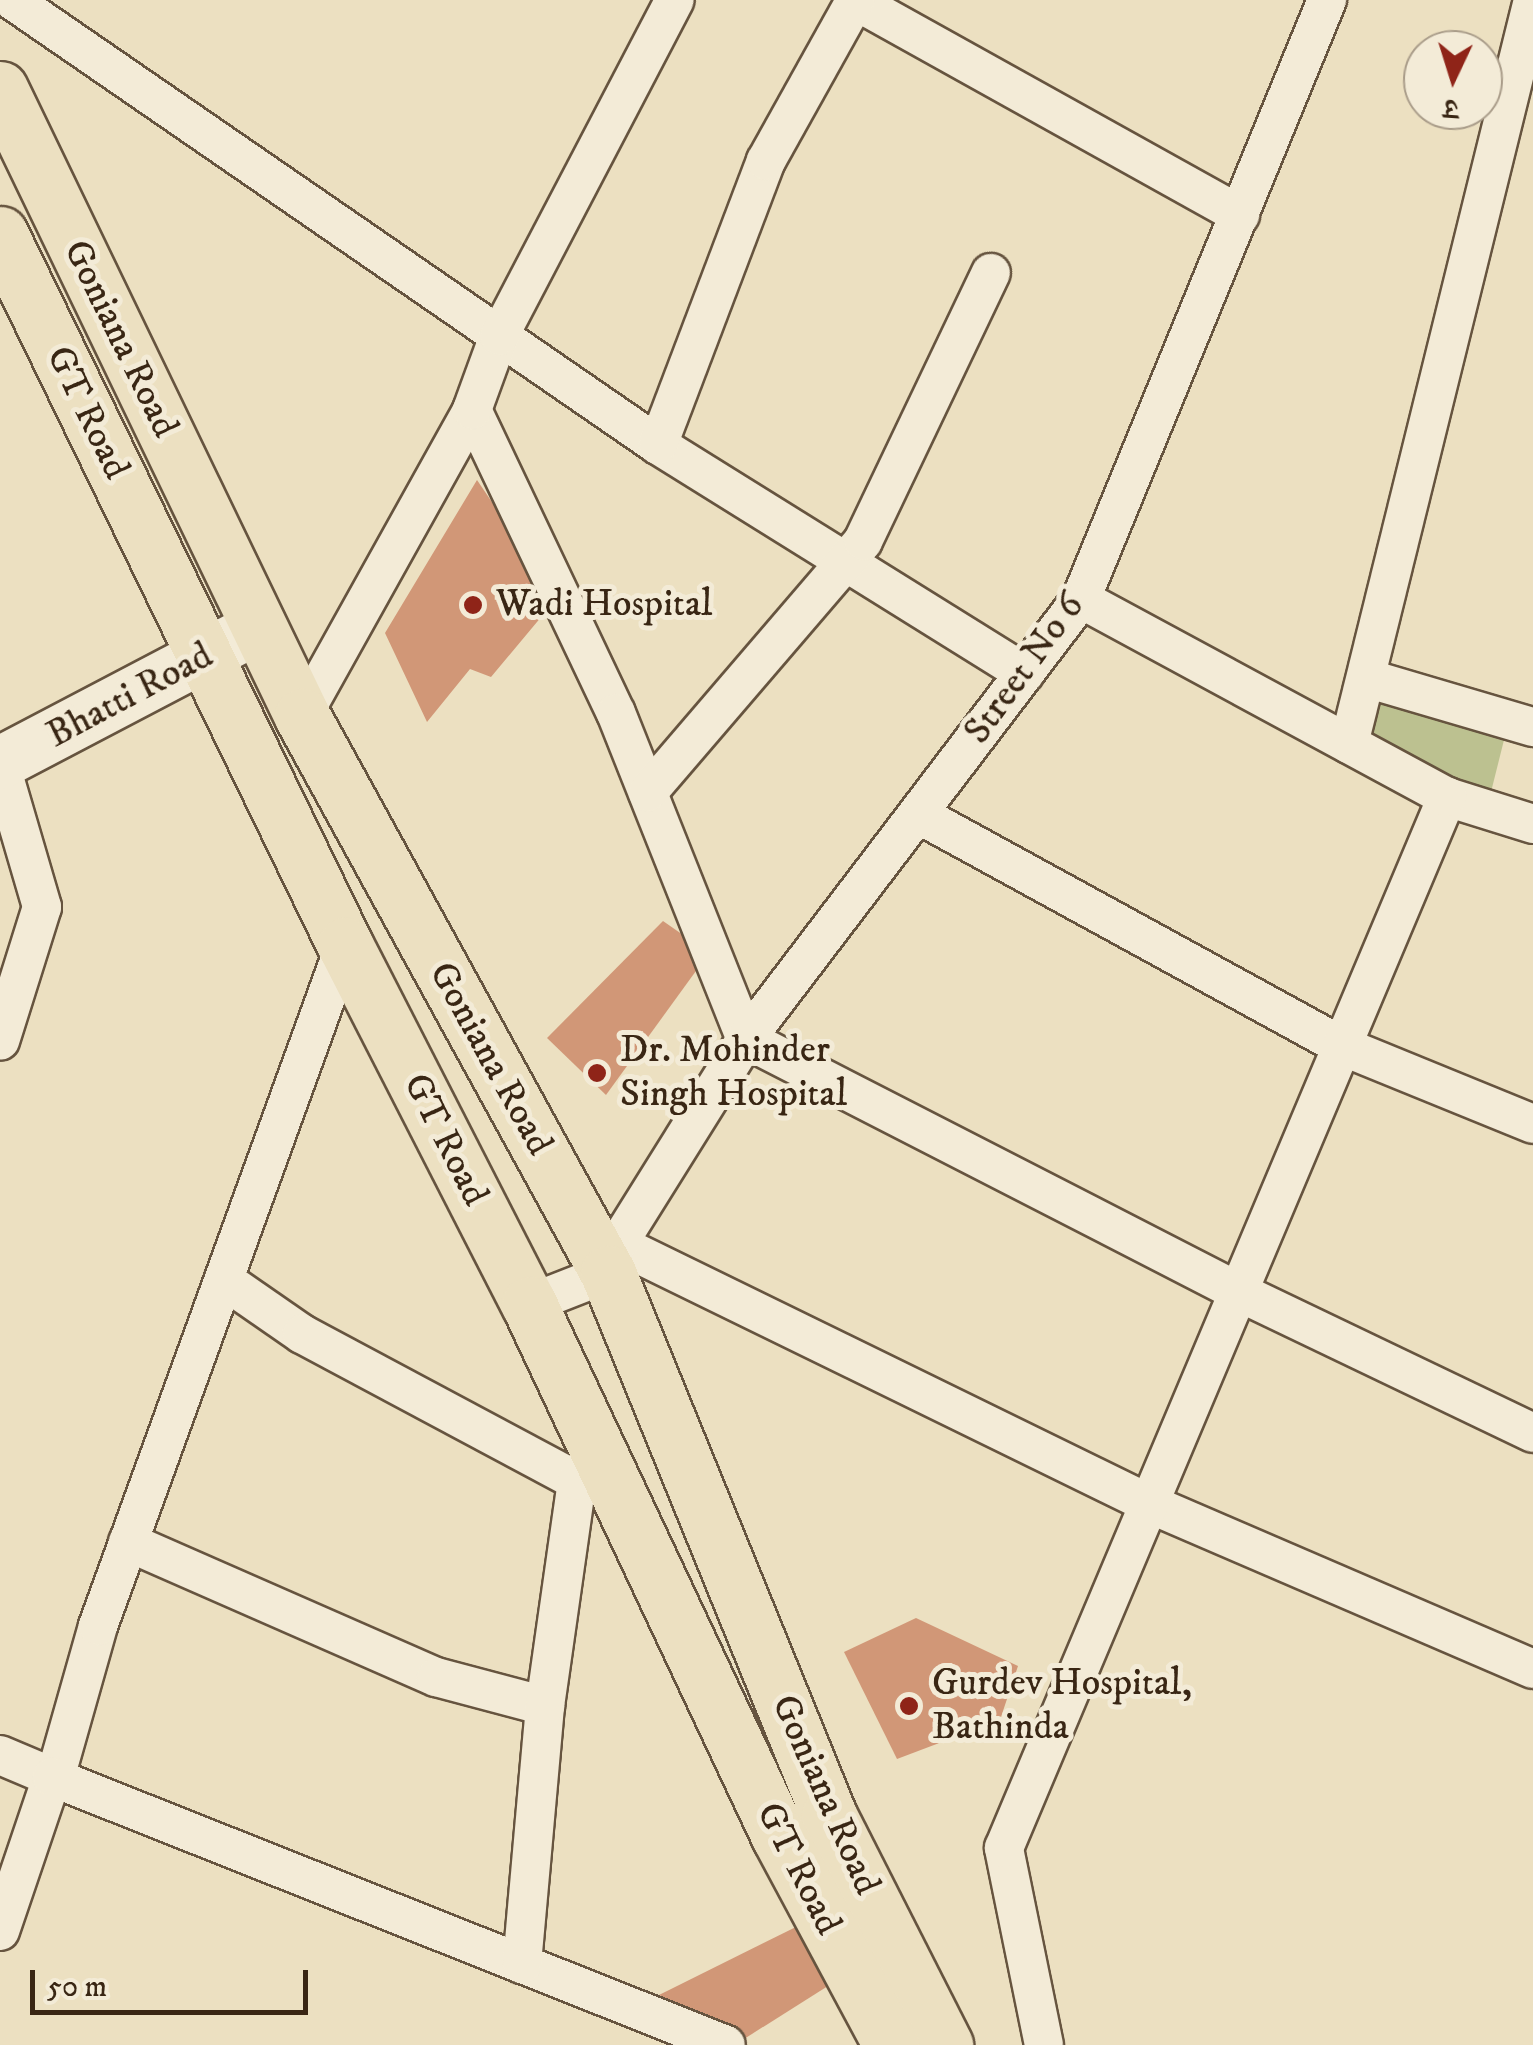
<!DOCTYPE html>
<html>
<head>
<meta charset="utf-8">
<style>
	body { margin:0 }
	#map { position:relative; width:1533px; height:2045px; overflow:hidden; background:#ece0c1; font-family:"IM FELL DW Pica","Noto Serif Devanagari",serif }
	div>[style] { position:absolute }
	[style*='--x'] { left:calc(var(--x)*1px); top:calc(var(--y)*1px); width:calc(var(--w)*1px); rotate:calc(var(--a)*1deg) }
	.green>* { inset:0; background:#bcc190 }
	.building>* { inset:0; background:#d19777 }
	.roads { filter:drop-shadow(2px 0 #66543f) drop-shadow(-2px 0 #66543f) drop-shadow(0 2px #66543f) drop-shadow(0 -2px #66543f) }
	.street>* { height:38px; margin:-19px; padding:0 19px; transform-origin:19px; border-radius:19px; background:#f3ebd7 }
	.secondary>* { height:52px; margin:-26px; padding:0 26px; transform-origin:26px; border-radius:26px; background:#f3ebd7 }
	.primary>* { height:55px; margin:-27.5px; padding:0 27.5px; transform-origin:27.5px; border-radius:27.5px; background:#ece0c1 }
	.dots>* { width:28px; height:28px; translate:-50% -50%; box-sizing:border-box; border:5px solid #f3ebd7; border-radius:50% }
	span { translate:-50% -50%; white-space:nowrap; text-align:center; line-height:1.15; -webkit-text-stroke:10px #f3ebd7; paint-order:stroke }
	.street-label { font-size:38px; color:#392614 }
	.poi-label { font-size:38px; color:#392614 }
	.left { translate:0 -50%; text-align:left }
	.north { position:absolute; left:1403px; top:30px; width:100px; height:100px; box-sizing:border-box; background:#f3ebd7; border:2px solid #a99c89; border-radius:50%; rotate:184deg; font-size:28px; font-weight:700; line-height:40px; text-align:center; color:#392614 }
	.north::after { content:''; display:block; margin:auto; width:35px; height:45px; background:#8f2418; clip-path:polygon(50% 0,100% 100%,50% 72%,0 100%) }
	.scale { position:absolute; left:30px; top:1970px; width:278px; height:45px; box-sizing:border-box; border:5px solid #392614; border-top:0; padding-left:12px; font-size:30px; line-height:35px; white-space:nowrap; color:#392614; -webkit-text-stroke:8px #f3ebd7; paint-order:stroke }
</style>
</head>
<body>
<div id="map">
	<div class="green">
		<div style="clip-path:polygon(1366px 678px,1509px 720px,1486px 812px,1349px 744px)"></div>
	</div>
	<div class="building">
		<div style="clip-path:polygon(477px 480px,557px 598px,491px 677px,470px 669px,427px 722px,385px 633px)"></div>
		<div style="clip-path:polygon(663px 921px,709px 953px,606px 1095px,547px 1038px)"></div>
		<div style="clip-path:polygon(916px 1618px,1018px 1666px,1000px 1720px,897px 1759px,844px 1652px)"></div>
		<div style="clip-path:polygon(804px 1923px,839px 1979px,744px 2039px,659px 1995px)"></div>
	</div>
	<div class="roads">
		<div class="street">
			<div style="--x:12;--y:0;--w:784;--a:34.56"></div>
			<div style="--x:658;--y:445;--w:432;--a:31.9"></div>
			<div style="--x:854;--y:0;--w:442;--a:29.1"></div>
			<div style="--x:472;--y:410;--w:335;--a:64.6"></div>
			<div style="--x:616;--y:713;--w:351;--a:68.3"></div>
			<div style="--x:746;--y:1039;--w:554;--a:27.17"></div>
			<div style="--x:1239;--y:1292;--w:326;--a:25.6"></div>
			<div style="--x:658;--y:445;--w:304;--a:-69.2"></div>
			<div style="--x:766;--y:161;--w:183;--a:-60.9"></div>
			<div style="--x:1366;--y:678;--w:174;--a:16.4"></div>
			<div style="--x:302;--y:716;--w:350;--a:-60.9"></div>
			<div style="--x:472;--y:410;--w:79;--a:-70"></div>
			<div style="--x:499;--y:336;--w:379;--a:-62.4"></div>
			<div style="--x:1349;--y:744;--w:766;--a:-76.11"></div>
			<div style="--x:0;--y:763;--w:150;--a:73.7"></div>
			<div style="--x:42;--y:907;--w:140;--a:107.4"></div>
			<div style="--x:648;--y:792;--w:330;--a:-49.4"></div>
			<div style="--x:863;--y:541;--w:297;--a:-64.5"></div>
			<div style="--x:1447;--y:797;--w:90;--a:17.4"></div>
			<div style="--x:918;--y:814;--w:483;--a:28.7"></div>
			<div style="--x:1342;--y:1046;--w:206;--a:22.2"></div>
			<div style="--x:618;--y:1244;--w:592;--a:26.05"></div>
			<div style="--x:1150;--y:1504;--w:417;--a:23.3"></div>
			<div style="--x:224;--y:1280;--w:95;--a:34.7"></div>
			<div style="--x:302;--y:1334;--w:312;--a:28.1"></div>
			<div style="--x:529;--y:1304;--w:85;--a:-21.4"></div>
			<div style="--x:608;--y:1273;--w:31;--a:-71"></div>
			<div style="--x:618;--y:1244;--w:242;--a:-58"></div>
			<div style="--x:746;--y:1039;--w:553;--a:-52.72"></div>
			<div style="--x:1081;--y:599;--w:648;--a:-67.67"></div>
			<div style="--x:128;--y:1542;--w:336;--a:23.7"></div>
			<div style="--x:436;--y:1677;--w:113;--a:14.9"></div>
			<div style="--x:0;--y:1755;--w:56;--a:22.9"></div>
			<div style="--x:55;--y:1778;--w:158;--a:-74.2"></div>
			<div style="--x:98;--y:1626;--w:724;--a:-70.06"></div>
			<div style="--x:0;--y:1931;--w:163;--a:-71.3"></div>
			<div style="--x:52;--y:1777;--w:725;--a:21.68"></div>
			<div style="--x:522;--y:1964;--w:259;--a:-84.9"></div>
			<div style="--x:545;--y:1706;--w:227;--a:-81.9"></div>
			<div style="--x:577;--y:1481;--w:38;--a:-60"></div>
			<div style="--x:1044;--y:2045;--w:201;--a:-101.5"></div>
			<div style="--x:1004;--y:1848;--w:1141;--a:-67.14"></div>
			<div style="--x:1447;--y:797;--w:416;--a:-151.6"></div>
		</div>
		<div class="secondary">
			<div style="--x:0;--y:763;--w:293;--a:-27.7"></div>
		</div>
		<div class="primary">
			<div style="--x:0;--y:89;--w:696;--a:64.28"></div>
			<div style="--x:302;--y:716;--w:636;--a:61.22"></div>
			<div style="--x:608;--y:1273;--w:586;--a:67.85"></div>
			<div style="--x:829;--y:1816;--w:257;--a:63.1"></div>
			<div style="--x:0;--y:234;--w:790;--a:64.12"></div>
			<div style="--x:345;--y:945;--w:403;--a:62.9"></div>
			<div style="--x:529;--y:1304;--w:588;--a:64.83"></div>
			<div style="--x:779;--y:1836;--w:237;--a:61.8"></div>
		</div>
	</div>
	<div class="dots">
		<div style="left:473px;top:605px;background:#8f2418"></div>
		<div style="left:597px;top:1073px;background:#8f2418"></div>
		<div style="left:909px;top:1706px;background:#8f2418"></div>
	</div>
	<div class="street-label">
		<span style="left:120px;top:339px;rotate:64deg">Goniana Road</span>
		<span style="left:87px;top:413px;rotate:64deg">GT Road</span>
		<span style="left:1025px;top:669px;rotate:-54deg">Street No 6</span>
		<span style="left:130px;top:696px;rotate:-28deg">Bhatti Road</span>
		<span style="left:490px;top:1059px;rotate:61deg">Goniana Road</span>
		<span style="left:445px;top:1140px;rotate:63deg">GT Road</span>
		<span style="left:825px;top:1795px;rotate:66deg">Goniana Road</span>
		<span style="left:798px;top:1869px;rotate:63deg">GT Road</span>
	</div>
	<div class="poi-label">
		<span class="left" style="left:496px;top:605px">Wadi Hospital</span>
		<span class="left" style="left:620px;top:1073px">Dr. Mohinder<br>Singh Hospital</span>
		<span class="left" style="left:932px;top:1706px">Gurdev Hospital,<br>Bathinda</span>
	</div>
	<div class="north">उ</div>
	<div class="scale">50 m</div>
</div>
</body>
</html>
